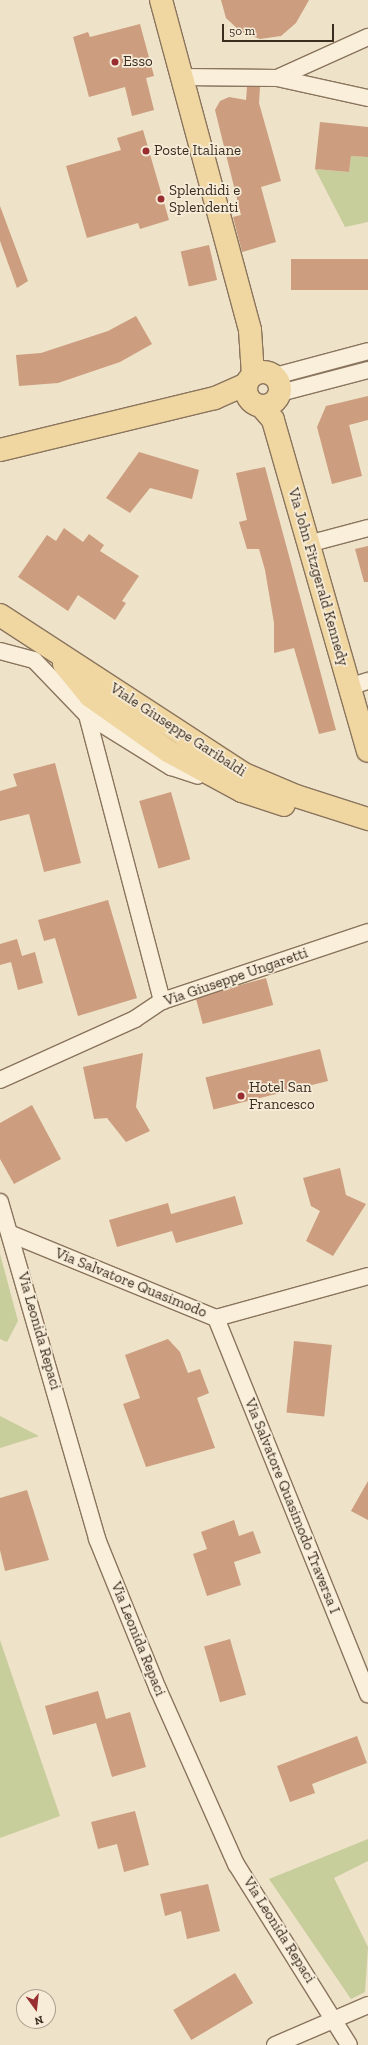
<!DOCTYPE html>
<html>
<head>
<meta charset="utf-8">
<style>
	body { margin:0 }
	#map { position:relative; width:368px; height:2045px; overflow:hidden; background:#eee2c8; font-family:"Zilla Slab",serif }
	div>[style] { position:absolute }
	[style*='--x'] { left:calc(var(--x)*1px); top:calc(var(--y)*1px); width:calc(var(--w)*1px); rotate:calc(var(--a)*1deg) }
	.green>* { inset:0; background:#c8cd9c }
	.building>* { inset:0; background:#cc9d7e; transform-origin:0 0 }
	.roads { filter:drop-shadow(1px 0 #8a745d) drop-shadow(-1px 0 #8a745d) drop-shadow(0 1px #8a745d) drop-shadow(0 -1px #8a745d) }
	.street>* { height:16px; margin:-8px; padding:0 8px; transform-origin:8px; border-radius:8px; background:#f9efdb }
	.primary>* { height:22px; margin:-11px; padding:0 11px; transform-origin:11px; border-radius:11px; background:#f0d6a1 }
	.primary>.ring { margin:-11px; padding:0; box-sizing:content-box; background:none; border:22px solid #f0d6a1; border-radius:50% }
	.dots>* { width:11px; height:11px; translate:-50% -50%; box-sizing:border-box; border:2px solid #f6ecd8; border-radius:50% }
	span { translate:-50% -50%; white-space:nowrap; text-align:center; line-height:1.15; -webkit-text-stroke:3.5px #f6ecd8; paint-order:stroke }
	.poi-label { font-size:15px; color:#3b2d20 }
	.left { translate:0 -50%; text-align:left }
	.street-label { font-size:15px; color:#3b2d20 }
	.north { position:absolute; left:16px; top:1989px; width:40px; height:40px; box-sizing:border-box; background:#f6ecd8; border:1px solid #aba08e; border-radius:50%; rotate:165deg; font-size:11px; font-weight:700; line-height:16px; text-align:center; color:#3b2d20 }
	.north::after { content:''; display:block; margin:auto; width:14px; height:18px; background:#992e30; clip-path:polygon(50% 0,100% 100%,50% 72%,0 100%) }
	.scale { position:absolute; left:222px; top:24px; width:112px; height:18px; box-sizing:border-box; border:2px solid #3b2d20; border-top:0; padding-left:5px; font-size:12px; line-height:14px; white-space:nowrap; color:#3b2d20; -webkit-text-stroke:3px #f6ecd8; paint-order:stroke }
</style>
</head>
<body>
<div id="map">
	<div class="green">
		<div style="clip-path:polygon(351px 156px,368px 157px,368px 222px,345px 227px,315px 169px,349px 172px)"></div>
		<div style="clip-path:polygon(0 1254px,18px 1321px,7px 1342px,0 1339px)"></div>
		<div style="clip-path:polygon(0 1416px,39px 1436px,0 1448px)"></div>
		<div style="clip-path:polygon(0 1640px,60px 1816px,0 1838px)"></div>
		<div style="clip-path:polygon(368px 1839px,368px 1861px,334px 1878px,368px 1947px,365px 1992px,351px 1999px,269px 1879px)"></div>
	</div>
	<div class="building">
		<div style="clip-path:polygon(221px 0,309px 0,296px 23px,281px 36px,260px 39px,241px 32px,226px 18px)"></div>
		<div style="clip-path:polygon(140px 24px,154px 76px,146px 78px,154px 110px,132px 116px,125px 87px,89px 97px,73px 37px,88px 32px,90px 37px)"></div>
		<div style="clip-path:polygon(247px 87px,260px 87px,259px 103px,281px 181px,261px 187px,276px 242px,242px 252px,233px 217px,241px 215px,215px 110px,220px 101px,229px 97px,246px 100px)"></div>
		<div style="clip-path:polygon(320px 122px,368px 127px,368px 157px,351px 156px,349px 172px,315px 169px)"></div>
		<div style="clip-path:polygon(143px 130px,169px 220px,140px 229px,138px 223px,87px 238px,66px 166px,121px 150px,117px 138px)"></div>
		<div style="clip-path:polygon(0 206px,28px 281px,17px 288px,0 241px)"></div>
		<div style="left:209px;top:245px;width:36px;height:29px;rotate:77deg"></div>
		<div style="left:368px;top:259px;width:31px;height:77px;rotate:90deg"></div>
		<div style="clip-path:polygon(136px 316px,152px 344px,120px 362px,58px 383px,19px 386px,16px 355px,41px 353px,108px 331px)"></div>
		<div style="clip-path:polygon(368px 396px,368px 420px,349px 425px,362px 476px,332px 484px,317px 427px,326px 406px)"></div>
		<div style="clip-path:polygon(139px 452px,199px 470px,192px 499px,150px 488px,130px 513px,106px 498px)"></div>
		<div style="clip-path:polygon(265px 467px,336px 730px,319px 734px,294px 648px,274px 653px,274px 623px,265px 570px,259px 549px,247px 549px,239px 522px,247px 520px,236px 473px)"></div>
		<div style="clip-path:polygon(64px 528px,83px 542px,89px 534px,104px 545px,100px 551px,139px 576px,122px 601px,126px 603px,115px 620px,78px 595px,68px 611px,18px 577px,47px 535px,56px 541px)"></div>
		<div style="clip-path:polygon(368px 546px,368px 582px,364px 582px,355px 549px)"></div>
		<div style="clip-path:polygon(55px 763px,81px 863px,44px 872px,29px 814px,0 821px,0 791px,17px 786px,13px 774px)"></div>
		<div style="left:171px;top:792px;width:70px;height:33px;rotate:74deg"></div>
		<div style="clip-path:polygon(108px 900px,137px 998px,78px 1016px,55px 938px,44px 941px,38px 920px)"></div>
		<div style="clip-path:polygon(17px 939px,22px 956px,35px 952px,43px 983px,18px 990px,11px 962px,0 965px,0 944px)"></div>
		<div style="left:266px;top:978px;width:28px;height:73px;rotate:75deg"></div>
		<div style="left:320px;top:1049px;width:33px;height:118px;rotate:76deg"></div>
		<div style="clip-path:polygon(143px 1053px,136px 1107px,150px 1131px,126px 1142px,107px 1118px,94px 1119px,83px 1067px)"></div>
		<div style="clip-path:polygon(32px 1105px,61px 1159px,14px 1184px,0 1159px,0 1123px)"></div>
		<div style="clip-path:polygon(340px 1168px,346px 1195px,366px 1204px,333px 1256px,306px 1241px,320px 1211px,311px 1206px,303px 1178px)"></div>
		<div style="clip-path:polygon(235px 1196px,243px 1224px,176px 1243px,172px 1231px,117px 1247px,109px 1220px,168px 1203px,171px 1214px)"></div>
		<div style="clip-path:polygon(168px 1339px,180px 1352px,188px 1373px,200px 1369px,209px 1393px,197px 1398px,215px 1448px,146px 1467px,123px 1404px,140px 1398px,125px 1355px)"></div>
		<div style="left:294px;top:1341px;width:38px;height:72px;rotate:6deg"></div>
		<div style="clip-path:polygon(368px 1481px,368px 1520px,351px 1511px)"></div>
		<div style="clip-path:polygon(27px 1490px,49px 1560px,5px 1571px,0 1550px,0 1498px)"></div>
		<div style="clip-path:polygon(234px 1520px,239px 1536px,253px 1531px,261px 1553px,234px 1562px,241px 1585px,207px 1596px,193px 1554px,207px 1549px,201px 1532px)"></div>
		<div style="left:230px;top:1639px;width:58px;height:27px;rotate:74deg"></div>
		<div style="clip-path:polygon(98px 1691px,106px 1719px,130px 1712px,146px 1767px,112px 1777px,96px 1723px,53px 1735px,45px 1706px)"></div>
		<div style="clip-path:polygon(357px 1736px,367px 1763px,312px 1784px,315px 1793px,290px 1802px,277px 1766px)"></div>
		<div style="clip-path:polygon(135px 1811px,149px 1865px,124px 1872px,117px 1844px,98px 1849px,91px 1822px)"></div>
		<div style="clip-path:polygon(208px 1884px,220px 1931px,187px 1939px,181px 1911px,165px 1916px,160px 1894px)"></div>
		<div style="left:235px;top:1973px;width:35px;height:72px;rotate:59deg"></div>
	</div>
	<div class="roads">
		<div class="street">
			<div style="--x:183;--y:77;--w:94;--a:0.6"></div>
			<div style="--x:277;--y:78;--w:93;--a:12.4"></div>
			<div style="--x:277;--y:78;--w:100;--a:-24.3"></div>
			<div style="--x:275;--y:376;--w:96;--a:-15"></div>
			<div style="--x:280;--y:393;--w:91;--a:-14.6"></div>
			<div style="--x:308;--y:544;--w:62;--a:-14.9"></div>
			<div style="--x:0;--y:651;--w:35;--a:15"></div>
			<div style="--x:34;--y:660;--w:76;--a:46.1"></div>
			<div style="--x:87;--y:715;--w:99;--a:31.8"></div>
			<div style="--x:171;--y:767;--w:28;--a:18"></div>
			<div style="--x:349;--y:687;--w:20;--a:-18"></div>
			<div style="--x:87;--y:715;--w:296;--a:75.3"></div>
			<div style="--x:0;--y:1080;--w:148;--a:-24.3"></div>
			<div style="--x:135;--y:1019;--w:32;--a:-34"></div>
			<div style="--x:162;--y:1001;--w:217;--a:-18.5"></div>
			<div style="--x:0;--y:1202;--w:351;--a:73.9"></div>
			<div style="--x:97;--y:1539;--w:162;--a:67.9"></div>
			<div style="--x:158;--y:1689;--w:192;--a:66"></div>
			<div style="--x:236;--y:1864;--w:213;--a:58"></div>
			<div style="--x:11;--y:1234;--w:222;--a:22.3"></div>
			<div style="--x:216;--y:1318;--w:158;--a:-15.4"></div>
			<div style="--x:216;--y:1318;--w:406;--a:68"></div>
			<div style="--x:275;--y:2045;--w:101;--a:-23.3"></div>
		</div>
		<div class="primary">
			<div style="--x:161;--y:0;--w:342;--a:74.9"></div>
			<div style="--x:250;--y:330;--w:45;--a:86.2"></div>
			<div class="ring" style="left:246px;top:372px;width:12px;height:12px"></div>
			<div style="--x:261;--y:406;--w:18;--a:49"></div>
			<div style="--x:273;--y:420;--w:344;--a:74"></div>
			<div style="--x:0;--y:450;--w:221;--a:-13.6"></div>
			<div style="--x:215;--y:398;--w:34;--a:-24"></div>
			<div style="--x:0;--y:615;--w:289;--a:33.1"></div>
			<div style="--x:242;--y:773;--w:59;--a:23.1"></div>
			<div style="--x:296;--y:796;--w:76;--a:17.7"></div>
			<div style="--x:64;--y:664;--w:41;--a:50.9"></div>
			<div style="--x:90;--y:696;--w:95;--a:35.2"></div>
			<div style="--x:168;--y:751;--w:84;--a:28.4"></div>
			<div style="--x:242;--y:791;--w:44;--a:18.4"></div>
		</div>
	</div>
	<div class="dots">
		<div style="left:115px;top:62px;background:#992e30"></div>
		<div style="left:146px;top:151px;background:#992e30"></div>
		<div style="left:161px;top:199px;background:#992e30"></div>
		<div style="left:241px;top:1096px;background:#992e30"></div>
	</div>
	<div class="poi-label">
		<span class="left" style="left:123px;top:62px">Esso</span>
		<span class="left" style="left:154px;top:151px">Poste Italiane</span>
		<span class="left" style="left:169px;top:199px">Splendidi e<br>Splendenti</span>
		<span class="left" style="left:249px;top:1096px">Hotel San<br>Francesco</span>
	</div>
	<div class="street-label">
		<span style="left:318px;top:577px;rotate:74deg">Via John Fitzgerald Kennedy</span>
		<span style="left:178px;top:730px;rotate:33deg">Viale Giuseppe Garibaldi</span>
		<span style="left:236px;top:977px;rotate:-19deg">Via Giuseppe Ungaretti</span>
		<span style="left:131px;top:1283px;rotate:22deg">Via Salvatore Quasimodo</span>
		<span style="left:39px;top:1331px;rotate:74deg">Via Leonida Repaci</span>
		<span style="left:292px;top:1506px;rotate:68deg">Via Salvatore Quasimodo Traversa I</span>
		<span style="left:138px;top:1639px;rotate:68deg">Via Leonida Repaci</span>
		<span style="left:279px;top:1930px;rotate:58deg">Via Leonida Repaci</span>
	</div>
	<div class="north">N</div>
	<div class="scale">50 m</div>
</div>
</body>
</html>
